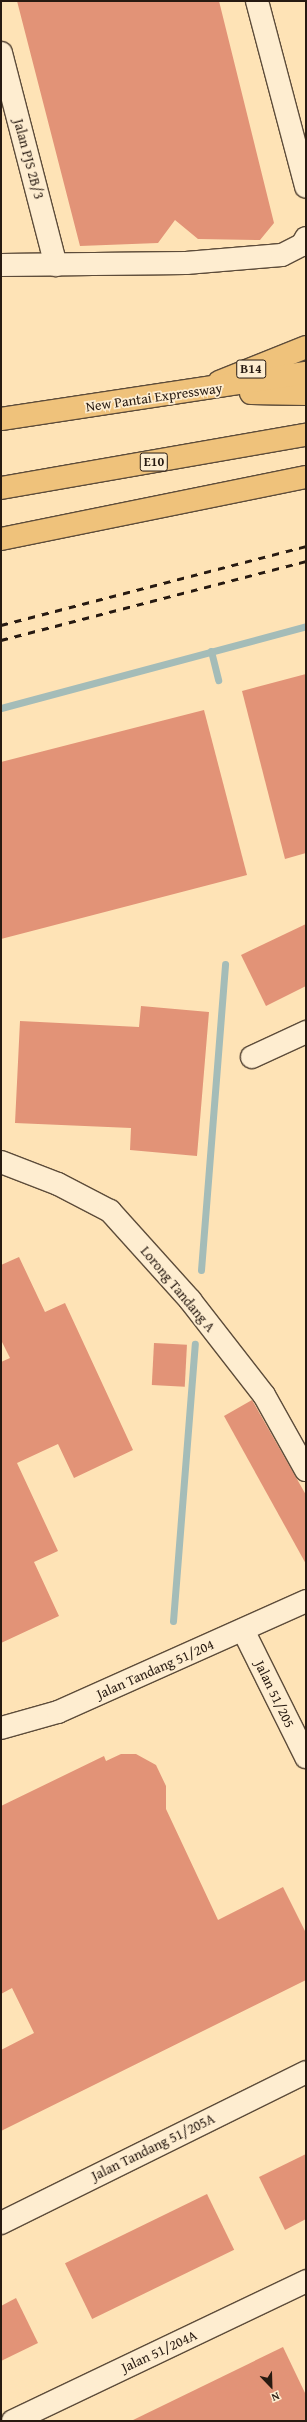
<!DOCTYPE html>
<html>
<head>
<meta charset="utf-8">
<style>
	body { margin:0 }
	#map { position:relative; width:307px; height:2422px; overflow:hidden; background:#fee3b6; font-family:"Gentium Book Plus",serif }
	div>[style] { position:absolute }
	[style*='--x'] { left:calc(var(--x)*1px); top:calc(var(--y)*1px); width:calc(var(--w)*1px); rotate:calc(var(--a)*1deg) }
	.stream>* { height:7px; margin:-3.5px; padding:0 3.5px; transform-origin:3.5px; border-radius:3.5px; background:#a4bcb8 }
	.building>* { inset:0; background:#e29377; transform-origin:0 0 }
	.roads { filter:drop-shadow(1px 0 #5d4c3a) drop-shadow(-1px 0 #5d4c3a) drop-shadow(0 1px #5d4c3a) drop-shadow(0 -1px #5d4c3a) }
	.minor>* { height:22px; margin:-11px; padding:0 11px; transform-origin:11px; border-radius:11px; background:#feedd0 }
	.major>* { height:22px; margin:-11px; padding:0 11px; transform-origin:11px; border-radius:11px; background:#efc27b }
	.highway>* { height:22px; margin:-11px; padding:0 11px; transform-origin:11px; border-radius:11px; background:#efc27b }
	.rail>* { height:3px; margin-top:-1.5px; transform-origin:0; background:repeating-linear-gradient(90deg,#271a11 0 7px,transparent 0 14px) }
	span { translate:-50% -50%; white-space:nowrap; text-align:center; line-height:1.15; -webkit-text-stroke:3.5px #feedd0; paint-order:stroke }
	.shield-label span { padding:1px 3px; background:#feedd0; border:1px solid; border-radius:3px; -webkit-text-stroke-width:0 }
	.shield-label { font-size:13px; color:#271a11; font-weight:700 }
	.street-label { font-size:14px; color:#271a11 }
	.frame { position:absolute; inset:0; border:2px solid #271a11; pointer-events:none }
	.north { position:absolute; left:251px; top:2366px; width:40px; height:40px; -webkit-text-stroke:3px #feedd0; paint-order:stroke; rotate:157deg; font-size:11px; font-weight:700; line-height:16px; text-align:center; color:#271a11 }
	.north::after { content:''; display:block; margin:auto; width:14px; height:18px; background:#271a11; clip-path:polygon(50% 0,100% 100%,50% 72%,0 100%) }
</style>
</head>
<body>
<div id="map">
	<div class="stream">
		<div style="--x:211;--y:651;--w:30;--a:76"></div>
		<div style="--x:1;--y:708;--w:316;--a:-15"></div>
		<div style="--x:201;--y:1270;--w:307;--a:-85.5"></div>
		<div style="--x:173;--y:1621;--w:278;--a:-85.5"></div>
	</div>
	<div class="building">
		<div style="clip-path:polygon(17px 1px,219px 1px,274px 223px,260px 240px,198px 239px,175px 220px,158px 243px,80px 246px)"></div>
		<div style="clip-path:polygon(306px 674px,306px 853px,285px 859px,242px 691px)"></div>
		<div style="clip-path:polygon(204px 710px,247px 875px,1px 939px,1px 762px)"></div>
		<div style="clip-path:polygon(306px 924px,306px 986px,266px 1006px,241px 955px)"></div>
		<div style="clip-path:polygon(141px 1006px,209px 1012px,197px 1156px,130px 1150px,131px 1128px,15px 1123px,20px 1021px,139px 1027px)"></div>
		<div style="clip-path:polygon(19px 1257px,45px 1312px,65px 1303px,133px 1450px,74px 1478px,58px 1444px,17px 1463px,58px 1551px,34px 1562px,59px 1616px,1px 1643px,1px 1362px,10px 1358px,1px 1340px,1px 1265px)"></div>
		<div style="left:154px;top:1343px;width:33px;height:42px;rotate:3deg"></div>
		<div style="clip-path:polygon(252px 1400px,306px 1495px,306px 1564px,224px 1416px)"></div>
		<div style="clip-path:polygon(121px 1754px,136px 1754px,156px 1765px,166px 1786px,166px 1809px,218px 1920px,283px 1887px,306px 1933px,306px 1980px,1px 2131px,1px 2050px,34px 2033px,12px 1988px,1px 1994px,1px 1806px,104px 1756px,106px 1761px)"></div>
		<div style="clip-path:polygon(306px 2154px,306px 2219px,285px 2230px,259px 2177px)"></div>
		<div style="left:207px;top:2194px;width:62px;height:158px;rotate:64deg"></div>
		<div style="clip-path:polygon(16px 2298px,38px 2343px,1px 2361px,1px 2306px)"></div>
		<div style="clip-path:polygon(283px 2347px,306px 2395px,306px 2421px,131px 2421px)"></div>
	</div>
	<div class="roads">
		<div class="minor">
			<div style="--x:257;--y:1;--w:192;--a:75.2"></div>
			<div style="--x:1;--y:53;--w:219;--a:75.5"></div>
			<div style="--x:1;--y:265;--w:185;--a:-0.6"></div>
			<div style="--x:186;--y:263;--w:96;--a:-4.8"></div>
			<div style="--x:282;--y:255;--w:22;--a:-27"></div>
			<div style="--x:302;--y:245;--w:8;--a:-60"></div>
			<div style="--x:252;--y:1057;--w:60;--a:-24.8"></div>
			<div style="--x:1;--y:1162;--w:61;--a:21.1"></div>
			<div style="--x:58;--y:1184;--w:59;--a:27.4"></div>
			<div style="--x:110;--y:1211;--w:120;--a:48"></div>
			<div style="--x:190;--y:1300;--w:120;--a:52.1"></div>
			<div style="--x:264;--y:1395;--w:86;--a:60.8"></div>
			<div style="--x:243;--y:1630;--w:142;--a:63.6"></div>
			<div style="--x:1;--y:1728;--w:59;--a:-15.7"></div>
			<div style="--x:58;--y:1712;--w:272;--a:-24.1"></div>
			<div style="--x:1;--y:2223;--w:340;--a:-26.3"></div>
			<div style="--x:13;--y:2421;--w:325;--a:-25.5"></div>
		</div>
		<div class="major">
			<div style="--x:219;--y:382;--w:94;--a:-21.9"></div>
		</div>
		<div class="highway">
			<div style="--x:251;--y:393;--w:55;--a:1"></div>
			<div style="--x:1;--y:419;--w:308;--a:-8.6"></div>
			<div style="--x:1;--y:488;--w:310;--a:-9.9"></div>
			<div style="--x:1;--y:539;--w:311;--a:-11.5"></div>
		</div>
	</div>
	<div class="rail">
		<div style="--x:1;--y:625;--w:315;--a:-14.5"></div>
		<div style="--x:1;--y:640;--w:315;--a:-14.5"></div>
	</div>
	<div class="shield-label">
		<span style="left:251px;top:369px">B14</span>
		<span style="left:154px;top:462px">E10</span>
	</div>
	<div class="street-label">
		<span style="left:29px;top:159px;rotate:75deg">Jalan PJS 2B/3</span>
		<span style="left:154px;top:397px;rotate:-8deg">New Pantai Expressway</span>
		<span style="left:178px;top:1289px;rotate:50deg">Lorong Tandang A</span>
		<span style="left:155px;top:1669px;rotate:-24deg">Jalan Tandang 51/204</span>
		<span style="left:275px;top:1694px;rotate:64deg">Jalan 51/205</span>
		<span style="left:153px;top:2147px;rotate:-26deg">Jalan Tandang 51/205A</span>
		<span style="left:159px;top:2351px;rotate:-25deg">Jalan 51/204A</span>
	</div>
	<div class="frame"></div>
	<div class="north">N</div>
</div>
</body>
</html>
